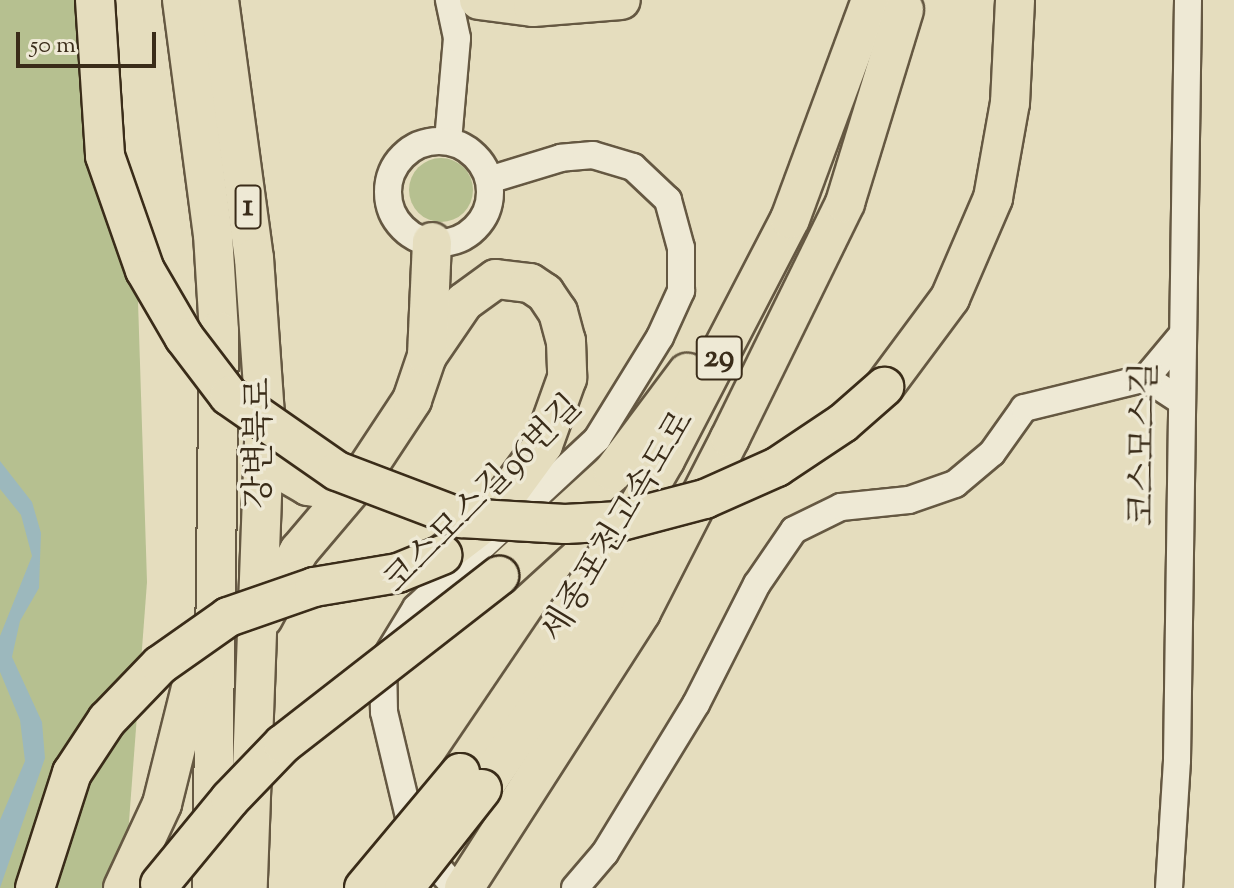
<!DOCTYPE html>
<html>
<head>
<meta charset="utf-8">
<style>
	body { margin:0 }
	#map { position:relative; width:1234px; height:888px; overflow:hidden; background:#e5ddbe; font-family:"Sorts Mill Goudy","Noto Serif KR",serif }
	div>[style] { position:absolute }
	[style*='--x'] { left:calc(var(--x)*1px); top:calc(var(--y)*1px); width:calc(var(--w)*1px); rotate:calc(var(--a)*1deg) }
	.green>* { inset:0; background:#b6c090 }
	.round { border-radius:50% }
	.water>* { inset:0; background:#9cb8bd }
	.roads { filter:drop-shadow(2px 0 #655842) drop-shadow(-2px 0 #655842) drop-shadow(0 2px #655842) drop-shadow(0 -2px #655842) }
	.minor>* { height:26px; margin:-13px; padding:0 13px; transform-origin:13px; border-radius:13px; background:#eee9d5 }
	.minor>.ring { margin:-13px; padding:0; box-sizing:content-box; background:none; border:26px solid #eee9d5; border-radius:50% }
	.highway>* { height:38px; margin:-19px; padding:0 19px; transform-origin:19px; border-radius:19px; background:#e5ddbe }
	.bridges { filter:drop-shadow(2px 0 #3a2c19) drop-shadow(-2px 0 #3a2c19) drop-shadow(0 2px #3a2c19) drop-shadow(0 -2px #3a2c19) }
	.highway-bridge>* { height:38px; margin:-19px; padding:0 19px; transform-origin:19px; border-radius:19px; background:#e5ddbe }
	span { translate:-50% -50%; white-space:nowrap; text-align:center; line-height:1.15; -webkit-text-stroke:7px #eee9d5; paint-order:stroke }
	.shield-label span { padding:2px 6px; background:#eee9d5; border:2px solid; border-radius:6px; -webkit-text-stroke-width:0 }
	.shield-label { font-size:32px; color:#3a2c19; font-weight:700 }
	.street-label { font-size:34px; color:#3a2c19 }
	.scale { position:absolute; left:16px; top:32px; width:140px; height:36px; box-sizing:border-box; border:4px solid #3a2c19; border-top:0; padding-left:10px; font-size:24px; line-height:28px; white-space:nowrap; color:#3a2c19; -webkit-text-stroke:6px #eee9d5; paint-order:stroke }
</style>
</head>
<body>
<div id="map">
	<div class="green">
		<div style="clip-path:polygon(0 0,108px 0,136px 239px,147px 582px,124px 888px,0 888px)"></div>
		<div class="round" style="left:409px;top:158px;width:64px;height:64px"></div>
	</div>
	<div class="water">
		<div style="clip-path:polygon(0 461px,32px 502px,41px 533px,39px 588px,20px 621px,12px 657px,42px 722px,45px 758px,0 888px,0 820px,25px 761px,20px 720px,0 672px,0 636px,32px 556px,21px 515px,0 489px)"></div>
	</div>
	<div class="roads">
		<div class="minor">
			<div style="--x:448;--y:141;--w:103;--a:-85"></div>
			<div style="--x:457;--y:38;--w:39;--a:-102"></div>
			<div class="ring" style="left:388px;top:141px;width:76px;height:76px"></div>
			<div style="--x:1181;--y:401;--w:42;--a:-146.7"></div>
			<div style="--x:1146;--y:378;--w:56;--a:-50.1"></div>
			<div style="--x:456;--y:888;--w:62;--a:-131.7"></div>
			<div style="--x:415;--y:842;--w:134;--a:-103.4"></div>
			<div style="--x:384;--y:712;--w:50;--a:-91.1"></div>
			<div style="--x:383;--y:662;--w:63;--a:-58.6"></div>
			<div style="--x:416;--y:608;--w:248;--a:-43"></div>
			<div style="--x:597;--y:439;--w:120;--a:-58.3"></div>
			<div style="--x:660;--y:337;--w:51;--a:-65.5"></div>
			<div style="--x:681;--y:291;--w:43;--a:-90"></div>
			<div style="--x:681;--y:248;--w:50;--a:-105.2"></div>
			<div style="--x:668;--y:200;--w:48;--a:-136.7"></div>
			<div style="--x:633;--y:167;--w:42;--a:-163.3"></div>
			<div style="--x:593;--y:155;--w:32;--a:175"></div>
			<div style="--x:561;--y:158;--w:75;--a:163"></div>
			<div style="--x:575;--y:888;--w:46;--a:-49.4"></div>
			<div style="--x:605;--y:853;--w:175;--a:-58.6"></div>
			<div style="--x:696;--y:704;--w:135;--a:-63.1"></div>
			<div style="--x:757;--y:584;--w:65;--a:-55.6"></div>
			<div style="--x:794;--y:530;--w:52;--a:-26.1"></div>
			<div style="--x:841;--y:507;--w:68;--a:-5.9"></div>
			<div style="--x:909;--y:500;--w:49;--a:-19.2"></div>
			<div style="--x:955;--y:484;--w:48;--a:-40"></div>
			<div style="--x:992;--y:453;--w:55;--a:-54.6"></div>
			<div style="--x:1024;--y:408;--w:126;--a:-13.8"></div>
			<div style="--x:1169;--y:888;--w:128;--a:-86.4"></div>
			<div style="--x:1177;--y:760;--w:760;--a:-89.17"></div>
		</div>
		<div class="highway">
			<div style="--x:182;--y:0;--w:236;--a:82.5"></div>
			<div style="--x:213;--y:234;--w:97;--a:86.5"></div>
			<div style="--x:219;--y:331;--w:557;--a:90.72"></div>
			<div style="--x:219;--y:0;--w:260;--a:82.3"></div>
			<div style="--x:254;--y:258;--w:157;--a:86"></div>
			<div style="--x:265;--y:415;--w:473;--a:92.1"></div>
			<div style="--x:479;--y:0;--w:54;--a:7.4"></div>
			<div style="--x:533;--y:7;--w:88;--a:-4.5"></div>
			<div style="--x:427;--y:356;--w:65;--a:-55.6"></div>
			<div style="--x:464;--y:302;--w:39;--a:-36"></div>
			<div style="--x:496;--y:279;--w:34;--a:7"></div>
			<div style="--x:530;--y:283;--w:18;--a:34"></div>
			<div style="--x:545;--y:293;--w:23;--a:56"></div>
			<div style="--x:558;--y:312;--w:30;--a:75"></div>
			<div style="--x:566;--y:341;--w:37;--a:88"></div>
			<div style="--x:567;--y:378;--w:71;--a:109.7"></div>
			<div style="--x:543;--y:445;--w:92;--a:126.1"></div>
			<div style="--x:489;--y:519;--w:59;--a:142.5"></div>
			<div style="--x:884;--y:387;--w:111;--a:-53.4"></div>
			<div style="--x:950;--y:298;--w:109;--a:-66.7"></div>
			<div style="--x:993;--y:198;--w:97;--a:-79.9"></div>
			<div style="--x:1010;--y:103;--w:103;--a:-87.2"></div>
			<div style="--x:268;--y:427;--w:48;--a:70.4"></div>
			<div style="--x:284;--y:472;--w:28;--a:30"></div>
			<div style="--x:308;--y:486;--w:20;--a:9"></div>
			<div style="--x:328;--y:489;--w:34;--a:-17"></div>
			<div style="--x:499;--y:576;--w:154;--a:-42.4"></div>
			<div style="--x:613;--y:472;--w:124;--a:-53.2"></div>
			<div style="--x:263;--y:618;--w:76;--a:-61.8"></div>
			<div style="--x:299;--y:551;--w:94;--a:-49.7"></div>
			<div style="--x:360;--y:479;--w:95;--a:-56.6"></div>
			<div style="--x:412;--y:400;--w:46;--a:-71.2"></div>
			<div style="--x:427;--y:356;--w:114;--a:-87.5"></div>
			<div style="--x:460;--y:773;--w:295;--a:-55.9"></div>
			<div style="--x:625;--y:529;--w:80;--a:-59.9"></div>
			<div style="--x:665;--y:460;--w:271;--a:-62.6"></div>
			<div style="--x:790;--y:219;--w:233;--a:-69.7"></div>
			<div style="--x:482;--y:789;--w:309;--a:-55.7"></div>
			<div style="--x:123;--y:888;--w:93;--a:-65.1"></div>
			<div style="--x:162;--y:804;--w:165;--a:-76"></div>
			<div style="--x:464;--y:888;--w:328;--a:-57.3"></div>
			<div style="--x:641;--y:612;--w:195;--a:-62.9"></div>
			<div style="--x:730;--y:438;--w:262;--a:-63.9"></div>
			<div style="--x:845;--y:203;--w:202;--a:-73"></div>
		</div>
	</div>
	<div class="bridges">
		<div class="highway-bridge">
			<div style="--x:95;--y:0;--w:156;--a:86.3"></div>
			<div style="--x:105;--y:156;--w:121;--a:70.7"></div>
			<div style="--x:145;--y:270;--w:78;--a:59.8"></div>
			<div style="--x:184;--y:337;--w:74;--a:52.7"></div>
			<div style="--x:229;--y:396;--w:131;--a:34.8"></div>
			<div style="--x:337;--y:471;--w:133;--a:20.8"></div>
			<div style="--x:461;--y:518;--w:104;--a:3.3"></div>
			<div style="--x:565;--y:524;--w:56;--a:-3.1"></div>
			<div style="--x:621;--y:521;--w:87;--a:-14.7"></div>
			<div style="--x:705;--y:499;--w:79;--a:-24"></div>
			<div style="--x:777;--y:467;--w:79;--a:-33.7"></div>
			<div style="--x:843;--y:423;--w:55;--a:-41.3"></div>
			<div style="--x:160;--y:884;--w:110;--a:-50.5"></div>
			<div style="--x:230;--y:799;--w:76;--a:-46.1"></div>
			<div style="--x:283;--y:744;--w:274;--a:-37.9"></div>
			<div style="--x:35;--y:888;--w:121;--a:-72.2"></div>
			<div style="--x:72;--y:773;--w:64;--a:-56.6"></div>
			<div style="--x:107;--y:720;--w:76;--a:-46.1"></div>
			<div style="--x:160;--y:665;--w:83;--a:-35.2"></div>
			<div style="--x:228;--y:617;--w:91;--a:-19.2"></div>
			<div style="--x:314;--y:587;--w:85;--a:-9.5"></div>
			<div style="--x:398;--y:573;--w:48;--a:-22.2"></div>
			<div style="--x:364;--y:888;--w:150;--a:-50.1"></div>
			<div style="--x:404;--y:888;--w:126;--a:-51.8"></div>
		</div>
	</div>
	<div class="shield-label">
		<span style="left:248px;top:207px">1</span>
		<span style="left:719px;top:358px">29</span>
	</div>
	<div class="street-label">
		<span style="left:261px;top:443px;rotate:-90deg">강변북로</span>
		<span style="left:1145px;top:444px;rotate:-89deg">코스모스길</span>
		<span style="left:484px;top:495px;rotate:-45deg">코스모스길96번길</span>
		<span style="left:619px;top:527px;rotate:-59deg">세종포천고속도로</span>
	</div>
	<div class="scale">50 m</div>
</div>
</body>
</html>
